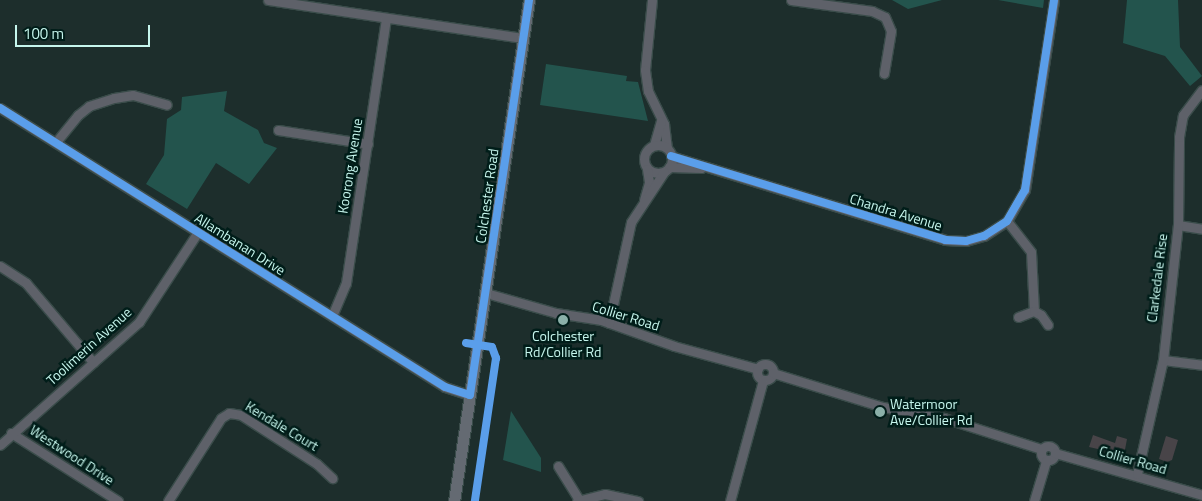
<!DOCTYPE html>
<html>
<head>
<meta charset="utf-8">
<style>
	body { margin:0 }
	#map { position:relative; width:1202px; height:501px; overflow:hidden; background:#1d2e2c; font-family:"Titillium Web",sans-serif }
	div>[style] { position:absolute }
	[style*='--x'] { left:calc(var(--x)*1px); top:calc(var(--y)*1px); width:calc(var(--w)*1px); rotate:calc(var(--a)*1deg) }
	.green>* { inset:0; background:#23544d }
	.building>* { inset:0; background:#484448 }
	.roads { filter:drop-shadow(1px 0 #3a4c4a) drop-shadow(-1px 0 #3a4c4a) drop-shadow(0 1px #3a4c4a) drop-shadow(0 -1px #3a4c4a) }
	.minor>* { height:9px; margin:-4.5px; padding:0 4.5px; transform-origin:4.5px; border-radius:4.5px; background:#5e6169 }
	.minor>.ring { margin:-4.5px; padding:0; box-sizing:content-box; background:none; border:9px solid #5e6169; border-radius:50% }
	.major>* { height:11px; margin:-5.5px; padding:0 5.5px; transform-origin:5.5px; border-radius:5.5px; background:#646a72 }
	.cycleway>* { height:8px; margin:-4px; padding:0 4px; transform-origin:4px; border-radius:4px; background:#5a9eea }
	.dots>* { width:14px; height:14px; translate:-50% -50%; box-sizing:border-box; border:2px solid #001d19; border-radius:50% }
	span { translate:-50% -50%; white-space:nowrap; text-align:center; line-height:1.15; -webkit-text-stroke:5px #001d19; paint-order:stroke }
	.street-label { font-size:14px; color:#c6f6ed }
	.poi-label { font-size:14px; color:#c6f6ed }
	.left { translate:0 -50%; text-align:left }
	.scale { position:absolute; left:15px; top:25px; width:135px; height:22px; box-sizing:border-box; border:2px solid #c6f6ed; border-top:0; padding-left:6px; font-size:15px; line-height:18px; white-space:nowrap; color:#c6f6ed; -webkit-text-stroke:4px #001d19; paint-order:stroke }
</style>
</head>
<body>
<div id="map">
	<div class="green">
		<div style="clip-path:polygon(892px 0,942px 0,908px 9px)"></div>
		<div style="clip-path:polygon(998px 0,1044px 0,1043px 8px)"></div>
		<div style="clip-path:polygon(1127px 0,1178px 0,1180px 47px,1202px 76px,1190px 86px,1165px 56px,1123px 43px)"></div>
		<div style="clip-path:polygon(546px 64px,627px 76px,626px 81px,638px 82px,648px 121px,540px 105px)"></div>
		<div style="clip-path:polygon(227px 91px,224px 111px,258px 130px,264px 143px,277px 148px,249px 184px,216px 163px,187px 209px,146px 184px,164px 155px,167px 119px,181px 110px,182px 97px)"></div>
		<div style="clip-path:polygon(511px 411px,541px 458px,541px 472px,503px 460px)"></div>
	</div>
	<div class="building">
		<div style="clip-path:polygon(1093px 435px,1115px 443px,1117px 436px,1127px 439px,1124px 455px,1089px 447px)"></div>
		<div style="clip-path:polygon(1166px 436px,1178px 440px,1172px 460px,1167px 462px,1159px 459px)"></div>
	</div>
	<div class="roads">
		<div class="minor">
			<div style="--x:268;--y:0;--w:258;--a:8.5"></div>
			<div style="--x:652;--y:0;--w:70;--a:95.7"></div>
			<div style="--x:645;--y:70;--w:21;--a:82"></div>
			<div style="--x:648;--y:91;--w:37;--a:64"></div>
			<div style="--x:664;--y:124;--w:24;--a:83"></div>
			<div style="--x:791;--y:0;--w:82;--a:7.7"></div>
			<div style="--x:872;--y:11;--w:14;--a:25"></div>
			<div style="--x:885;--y:17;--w:15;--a:67"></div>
			<div style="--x:891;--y:31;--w:43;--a:99.5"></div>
			<div style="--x:0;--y:108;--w:525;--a:32.09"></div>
			<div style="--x:445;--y:387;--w:26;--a:18"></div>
			<div style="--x:278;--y:130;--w:91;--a:8.8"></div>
			<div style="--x:56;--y:142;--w:35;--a:-51"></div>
			<div style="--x:78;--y:115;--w:14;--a:-39"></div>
			<div style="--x:89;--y:106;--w:26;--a:-18"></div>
			<div style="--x:114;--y:98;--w:19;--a:-9"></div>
			<div style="--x:133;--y:95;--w:35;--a:16"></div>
			<div style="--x:654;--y:145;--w:25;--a:-74"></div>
			<div class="ring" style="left:644px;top:145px;width:19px;height:19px"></div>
			<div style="--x:671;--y:156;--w:287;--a:17"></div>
			<div style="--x:945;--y:240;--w:21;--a:3"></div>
			<div style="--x:966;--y:241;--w:19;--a:-16"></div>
			<div style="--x:984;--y:236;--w:27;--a:-33"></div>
			<div style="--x:1007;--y:221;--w:36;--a:-60"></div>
			<div style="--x:1025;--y:190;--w:192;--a:-81.3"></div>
			<div style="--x:669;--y:167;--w:32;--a:2"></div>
			<div style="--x:644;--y:200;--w:19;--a:-74"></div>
			<div style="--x:649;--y:182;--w:13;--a:-99"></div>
			<div style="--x:1007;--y:221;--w:39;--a:52"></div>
			<div style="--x:1031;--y:252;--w:59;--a:87.1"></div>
			<div style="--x:1178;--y:225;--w:24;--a:9"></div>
			<div style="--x:0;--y:266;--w:31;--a:33"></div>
			<div style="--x:26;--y:283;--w:104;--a:49.7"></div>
			<div style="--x:486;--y:293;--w:73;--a:15.9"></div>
			<div style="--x:556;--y:313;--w:46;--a:8.8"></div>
			<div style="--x:601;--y:320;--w:77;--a:19.6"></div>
			<div style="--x:674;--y:346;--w:87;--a:15.3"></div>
			<div style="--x:332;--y:316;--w:36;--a:-67"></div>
			<div style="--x:346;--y:283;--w:268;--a:-81.4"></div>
			<div style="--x:1018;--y:317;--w:17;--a:-21"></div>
			<div style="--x:1034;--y:311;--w:8;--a:30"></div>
			<div style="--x:1041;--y:315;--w:12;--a:55"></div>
			<div style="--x:609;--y:323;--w:103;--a:-77.7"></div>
			<div style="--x:631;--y:222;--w:60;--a:-56.6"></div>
			<div style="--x:1163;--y:360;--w:39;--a:7"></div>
			<div class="ring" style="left:757px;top:364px;width:7px;height:7px"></div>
			<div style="--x:773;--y:373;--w:115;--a:17.2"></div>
			<div style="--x:883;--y:407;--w:62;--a:10.2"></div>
			<div style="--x:944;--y:418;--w:102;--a:17.7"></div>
			<div style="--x:11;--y:433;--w:127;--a:32.4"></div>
			<div style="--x:0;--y:445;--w:186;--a:-41.5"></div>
			<div style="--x:139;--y:322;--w:108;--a:-56.8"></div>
			<div class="ring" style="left:1041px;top:446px;width:5px;height:5px"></div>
			<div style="--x:1055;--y:453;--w:153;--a:15.9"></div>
			<div style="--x:558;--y:466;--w:39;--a:58"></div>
			<div style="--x:1137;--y:474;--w:117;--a:-77.2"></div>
			<div style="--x:1163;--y:360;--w:136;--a:-83.7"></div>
			<div style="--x:1178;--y:225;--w:88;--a:-89.3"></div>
			<div style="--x:1179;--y:137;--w:22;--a:-80"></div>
			<div style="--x:1183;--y:115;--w:31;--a:-53"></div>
			<div style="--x:168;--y:501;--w:98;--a:-57.4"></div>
			<div style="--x:221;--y:418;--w:9;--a:-32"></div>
			<div style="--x:229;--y:413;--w:12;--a:9"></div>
			<div style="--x:241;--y:415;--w:90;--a:32.8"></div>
			<div style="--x:317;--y:464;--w:21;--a:43"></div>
			<div style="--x:577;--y:501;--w:29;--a:-14"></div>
			<div style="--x:605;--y:494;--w:34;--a:12"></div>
			<div style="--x:730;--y:501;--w:125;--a:-74.7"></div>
			<div style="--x:1034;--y:501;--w:42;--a:-73.3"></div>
		</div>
		<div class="major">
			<div style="--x:454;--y:501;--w:507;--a:-81.49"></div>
		</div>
	</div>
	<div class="cycleway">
		<div style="--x:0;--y:108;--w:525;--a:32.09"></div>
		<div style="--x:445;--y:387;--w:26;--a:18"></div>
		<div style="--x:470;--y:395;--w:399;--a:-81.5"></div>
		<div style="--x:671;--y:156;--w:287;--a:17"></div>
		<div style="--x:945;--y:240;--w:21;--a:3"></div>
		<div style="--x:966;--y:241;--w:19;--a:-16"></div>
		<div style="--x:984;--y:236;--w:27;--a:-33"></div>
		<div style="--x:1007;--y:221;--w:36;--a:-60"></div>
		<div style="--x:1025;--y:190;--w:192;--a:-81.3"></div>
		<div style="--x:466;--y:343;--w:26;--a:9"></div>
		<div style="--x:492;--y:347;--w:12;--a:70"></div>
		<div style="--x:496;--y:358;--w:145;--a:98.4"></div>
	</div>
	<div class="dots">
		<div style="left:563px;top:320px;background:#8bb0a9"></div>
		<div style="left:880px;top:412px;background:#8bb0a9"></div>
	</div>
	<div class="street-label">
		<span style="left:350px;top:166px;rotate:-81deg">Koorong Avenue</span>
		<span style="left:487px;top:196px;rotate:-82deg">Colchester Road</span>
		<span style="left:896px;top:212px;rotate:17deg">Chandra Avenue</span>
		<span style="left:240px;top:244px;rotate:32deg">Allambanan Drive</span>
		<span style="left:1157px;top:278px;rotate:-83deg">Clarkedale Rise</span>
		<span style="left:626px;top:316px;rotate:17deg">Collier Road</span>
		<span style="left:89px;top:346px;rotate:-42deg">Toolimerin Avenue</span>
		<span style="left:282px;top:426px;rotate:31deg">Kendale Court</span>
		<span style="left:72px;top:455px;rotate:33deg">Westwood Drive</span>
		<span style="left:1133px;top:460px;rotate:16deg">Collier Road</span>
	</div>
	<div class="poi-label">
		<span style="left:563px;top:344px">Colchester<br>Rd/Collier Rd</span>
		<span class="left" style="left:890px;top:412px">Watermoor<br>Ave/Collier Rd</span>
	</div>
	<div class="scale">100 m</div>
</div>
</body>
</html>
